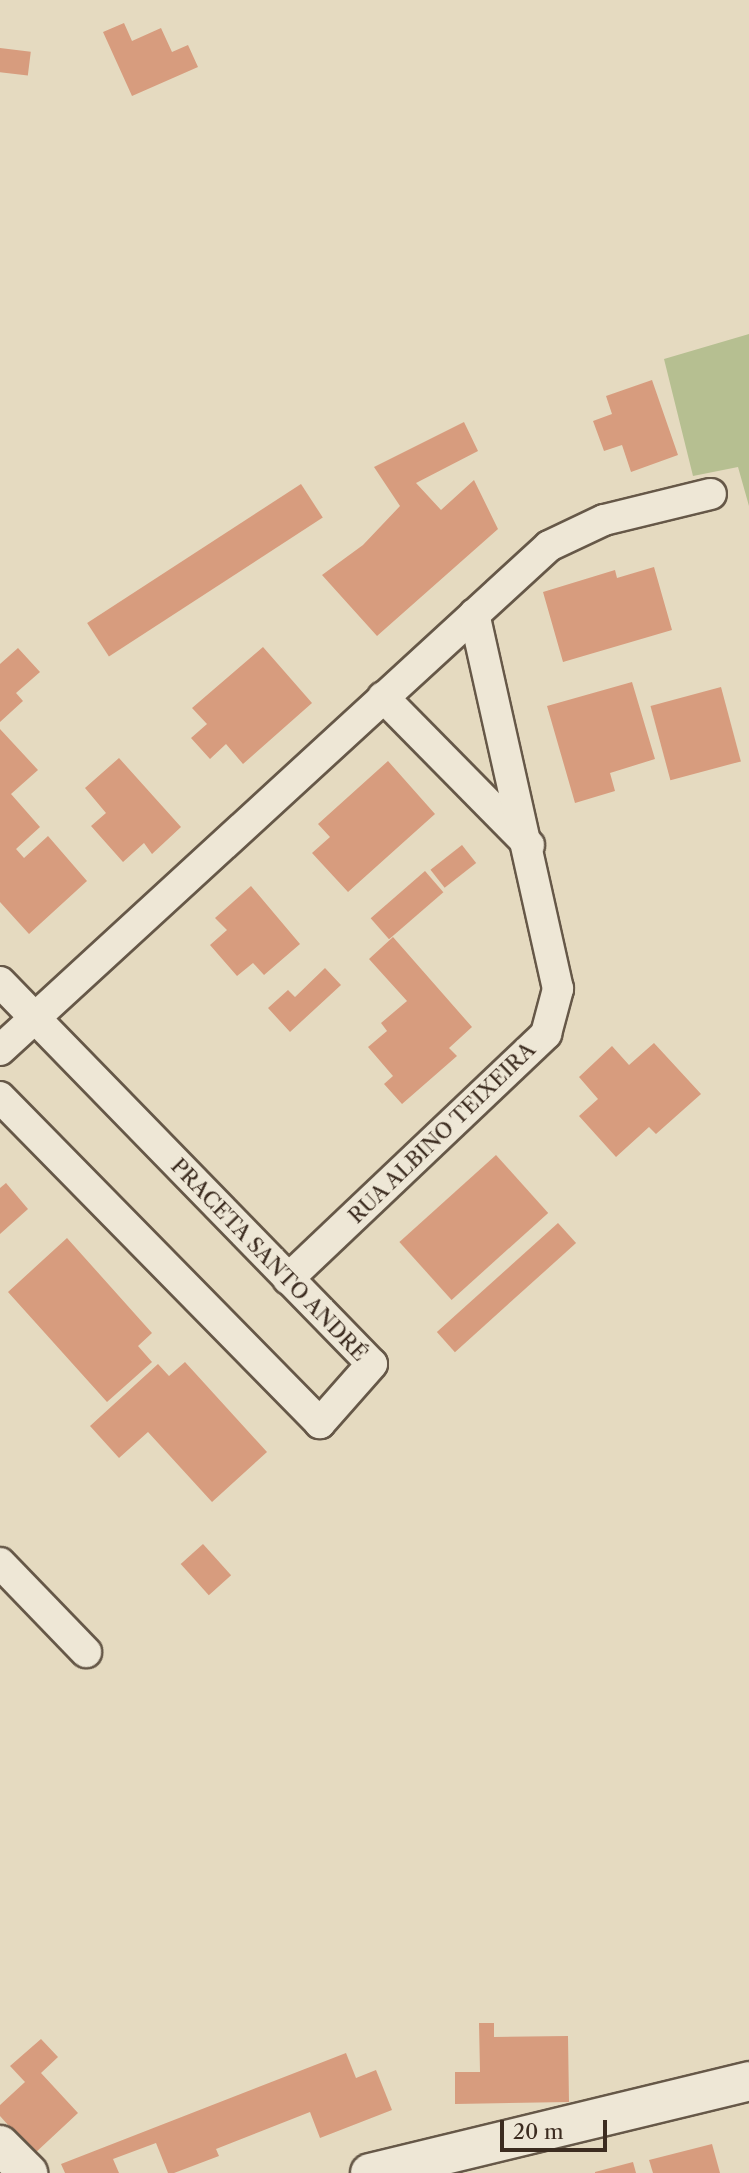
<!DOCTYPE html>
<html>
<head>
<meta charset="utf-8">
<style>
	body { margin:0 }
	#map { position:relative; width:749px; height:2173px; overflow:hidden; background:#e5dac0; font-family:"Libre Caslon Text",serif }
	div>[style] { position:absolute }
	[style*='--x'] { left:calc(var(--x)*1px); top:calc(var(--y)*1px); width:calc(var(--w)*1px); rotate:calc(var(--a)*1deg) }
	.green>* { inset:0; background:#b6bf91 }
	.building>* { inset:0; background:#d79c7e; transform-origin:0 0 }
	.roads { filter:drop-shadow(2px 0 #665848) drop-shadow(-2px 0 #665848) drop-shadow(0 2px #665848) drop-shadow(0 -2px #665848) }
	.minor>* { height:30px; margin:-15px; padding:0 15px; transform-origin:15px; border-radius:15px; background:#eee7d6 }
	.tertiary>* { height:38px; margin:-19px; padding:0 19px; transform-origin:19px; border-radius:19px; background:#eee7d6 }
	span { translate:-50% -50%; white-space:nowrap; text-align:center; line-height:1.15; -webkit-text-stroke:7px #eee7d6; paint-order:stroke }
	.street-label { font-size:21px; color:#3c2c20 }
	.scale { position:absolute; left:500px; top:2120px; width:107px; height:32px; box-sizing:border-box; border:4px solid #3c2c20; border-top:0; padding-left:9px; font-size:21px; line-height:24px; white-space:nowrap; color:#3c2c20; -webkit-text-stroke:5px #eee7d6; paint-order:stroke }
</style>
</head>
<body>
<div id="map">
	<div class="green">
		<div style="clip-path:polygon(749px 334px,749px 506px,738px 467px,693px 476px,664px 359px)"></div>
	</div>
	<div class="building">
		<div style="clip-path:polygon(124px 23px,132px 41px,161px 28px,172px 52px,188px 45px,198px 67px,132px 96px,103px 32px)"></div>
		<div style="left:0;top:48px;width:31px;height:24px;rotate:7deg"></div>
		<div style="clip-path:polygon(652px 380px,678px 455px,631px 472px,622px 445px,604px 451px,593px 421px,612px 414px,606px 396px)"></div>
		<div style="clip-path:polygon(464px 422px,478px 451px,416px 483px,441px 510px,474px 480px,498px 529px,377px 636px,322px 575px,363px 545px,400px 506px,374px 467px)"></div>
		<div style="left:301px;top:484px;width:40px;height:255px;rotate:57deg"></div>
		<div style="clip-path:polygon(654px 567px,672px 630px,563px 662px,543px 592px,615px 570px,617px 578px)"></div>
		<div style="clip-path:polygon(263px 647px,312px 703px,243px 764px,226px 744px,210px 759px,191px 738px,207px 724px,192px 708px)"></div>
		<div style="clip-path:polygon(18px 648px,40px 672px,16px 693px,23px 701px,0 722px,0 664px)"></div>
		<div style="clip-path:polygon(632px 682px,655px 759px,610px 773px,615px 791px,575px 803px,547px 706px)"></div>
		<div style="left:721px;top:687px;width:77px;height:73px;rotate:75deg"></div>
		<div style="clip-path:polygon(0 729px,38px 770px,11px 794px,40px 827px,16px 849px,24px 858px,48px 836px,87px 881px,29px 934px,0 902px)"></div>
		<div style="clip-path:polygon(119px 758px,181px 827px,152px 854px,144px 843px,123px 862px,91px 826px,106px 813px,85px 788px)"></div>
		<div style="clip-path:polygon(388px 761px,435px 814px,348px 892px,312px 853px,330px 837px,318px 824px)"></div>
		<div style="left:462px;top:845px;width:23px;height:40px;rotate:52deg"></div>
		<div style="left:425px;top:871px;width:28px;height:72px;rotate:49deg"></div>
		<div style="clip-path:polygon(251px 886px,300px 944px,264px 975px,253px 963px,237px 976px,210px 945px,227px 930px,215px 918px)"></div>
		<div style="clip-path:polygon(393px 937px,472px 1027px,449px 1048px,457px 1056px,402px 1104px,384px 1084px,393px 1076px,368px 1047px,387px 1031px,381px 1023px,407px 1001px,369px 959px)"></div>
		<div style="clip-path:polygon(325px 968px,341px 985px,290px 1032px,268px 1008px,288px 990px,295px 997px)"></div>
		<div style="clip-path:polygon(654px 1043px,701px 1094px,656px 1134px,649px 1127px,616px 1157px,579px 1116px,598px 1099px,579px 1077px,612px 1046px,629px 1065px)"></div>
		<div style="left:496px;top:1155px;width:78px;height:130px;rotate:48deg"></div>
		<div style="clip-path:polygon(6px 1183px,28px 1209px,0 1234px,0 1188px)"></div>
		<div style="left:558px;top:1223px;width:27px;height:163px;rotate:48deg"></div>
		<div style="clip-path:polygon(67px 1238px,152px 1333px,138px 1346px,152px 1362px,107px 1402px,8px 1292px)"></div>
		<div style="clip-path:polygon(185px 1362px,267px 1452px,212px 1502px,148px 1432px,119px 1458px,90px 1426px,158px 1364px,169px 1376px)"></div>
		<div style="left:203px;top:1544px;width:42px;height:30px;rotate:48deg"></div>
		<div style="clip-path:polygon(479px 2023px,494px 2023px,494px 2037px,568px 2036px,569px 2102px,455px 2104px,455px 2072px,480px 2072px)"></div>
		<div style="clip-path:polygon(41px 2039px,58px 2057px,41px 2073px,78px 2113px,34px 2154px,0 2116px,0 2105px,25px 2082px,10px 2066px)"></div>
		<div style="clip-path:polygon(346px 2053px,356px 2078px,376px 2070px,392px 2110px,320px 2138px,310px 2112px,216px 2149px,219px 2156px,174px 2173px,168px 2173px,156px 2143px,113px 2159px,119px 2173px,65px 2173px,61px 2164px)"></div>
		<div style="clip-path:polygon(712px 2144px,720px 2173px,653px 2173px,649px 2160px)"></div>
		<div style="clip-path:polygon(633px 2162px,636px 2173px,595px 2173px,595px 2172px)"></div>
	</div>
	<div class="roads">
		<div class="minor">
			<div style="--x:383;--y:697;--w:208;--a:45.4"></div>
			<div style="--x:0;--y:982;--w:533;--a:45.76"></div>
			<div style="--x:372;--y:1364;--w:79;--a:131.4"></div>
			<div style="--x:320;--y:1423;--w:457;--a:-134.5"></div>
			<div style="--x:0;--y:1050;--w:745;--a:-42.55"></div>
			<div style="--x:549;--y:546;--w:61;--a:-25.3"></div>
			<div style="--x:604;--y:520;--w:110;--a:-13.7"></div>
			<div style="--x:288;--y:1279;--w:356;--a:-43.5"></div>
			<div style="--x:546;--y:1034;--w:47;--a:-75.1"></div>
			<div style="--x:558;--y:989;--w:384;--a:-102.6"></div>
			<div style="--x:0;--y:1563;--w:124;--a:46"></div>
		</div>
		<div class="tertiary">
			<div style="--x:0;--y:2145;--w:40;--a:45"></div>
			<div style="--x:370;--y:2173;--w:390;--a:-13.6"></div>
		</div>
	</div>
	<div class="street-label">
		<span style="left:442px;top:1133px;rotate:-44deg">RUA ALBINO TEIXEIRA</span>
		<span style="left:269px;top:1260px;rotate:46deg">PRACETA SANTO ANDRÉ</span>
	</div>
	<div class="scale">20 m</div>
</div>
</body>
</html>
